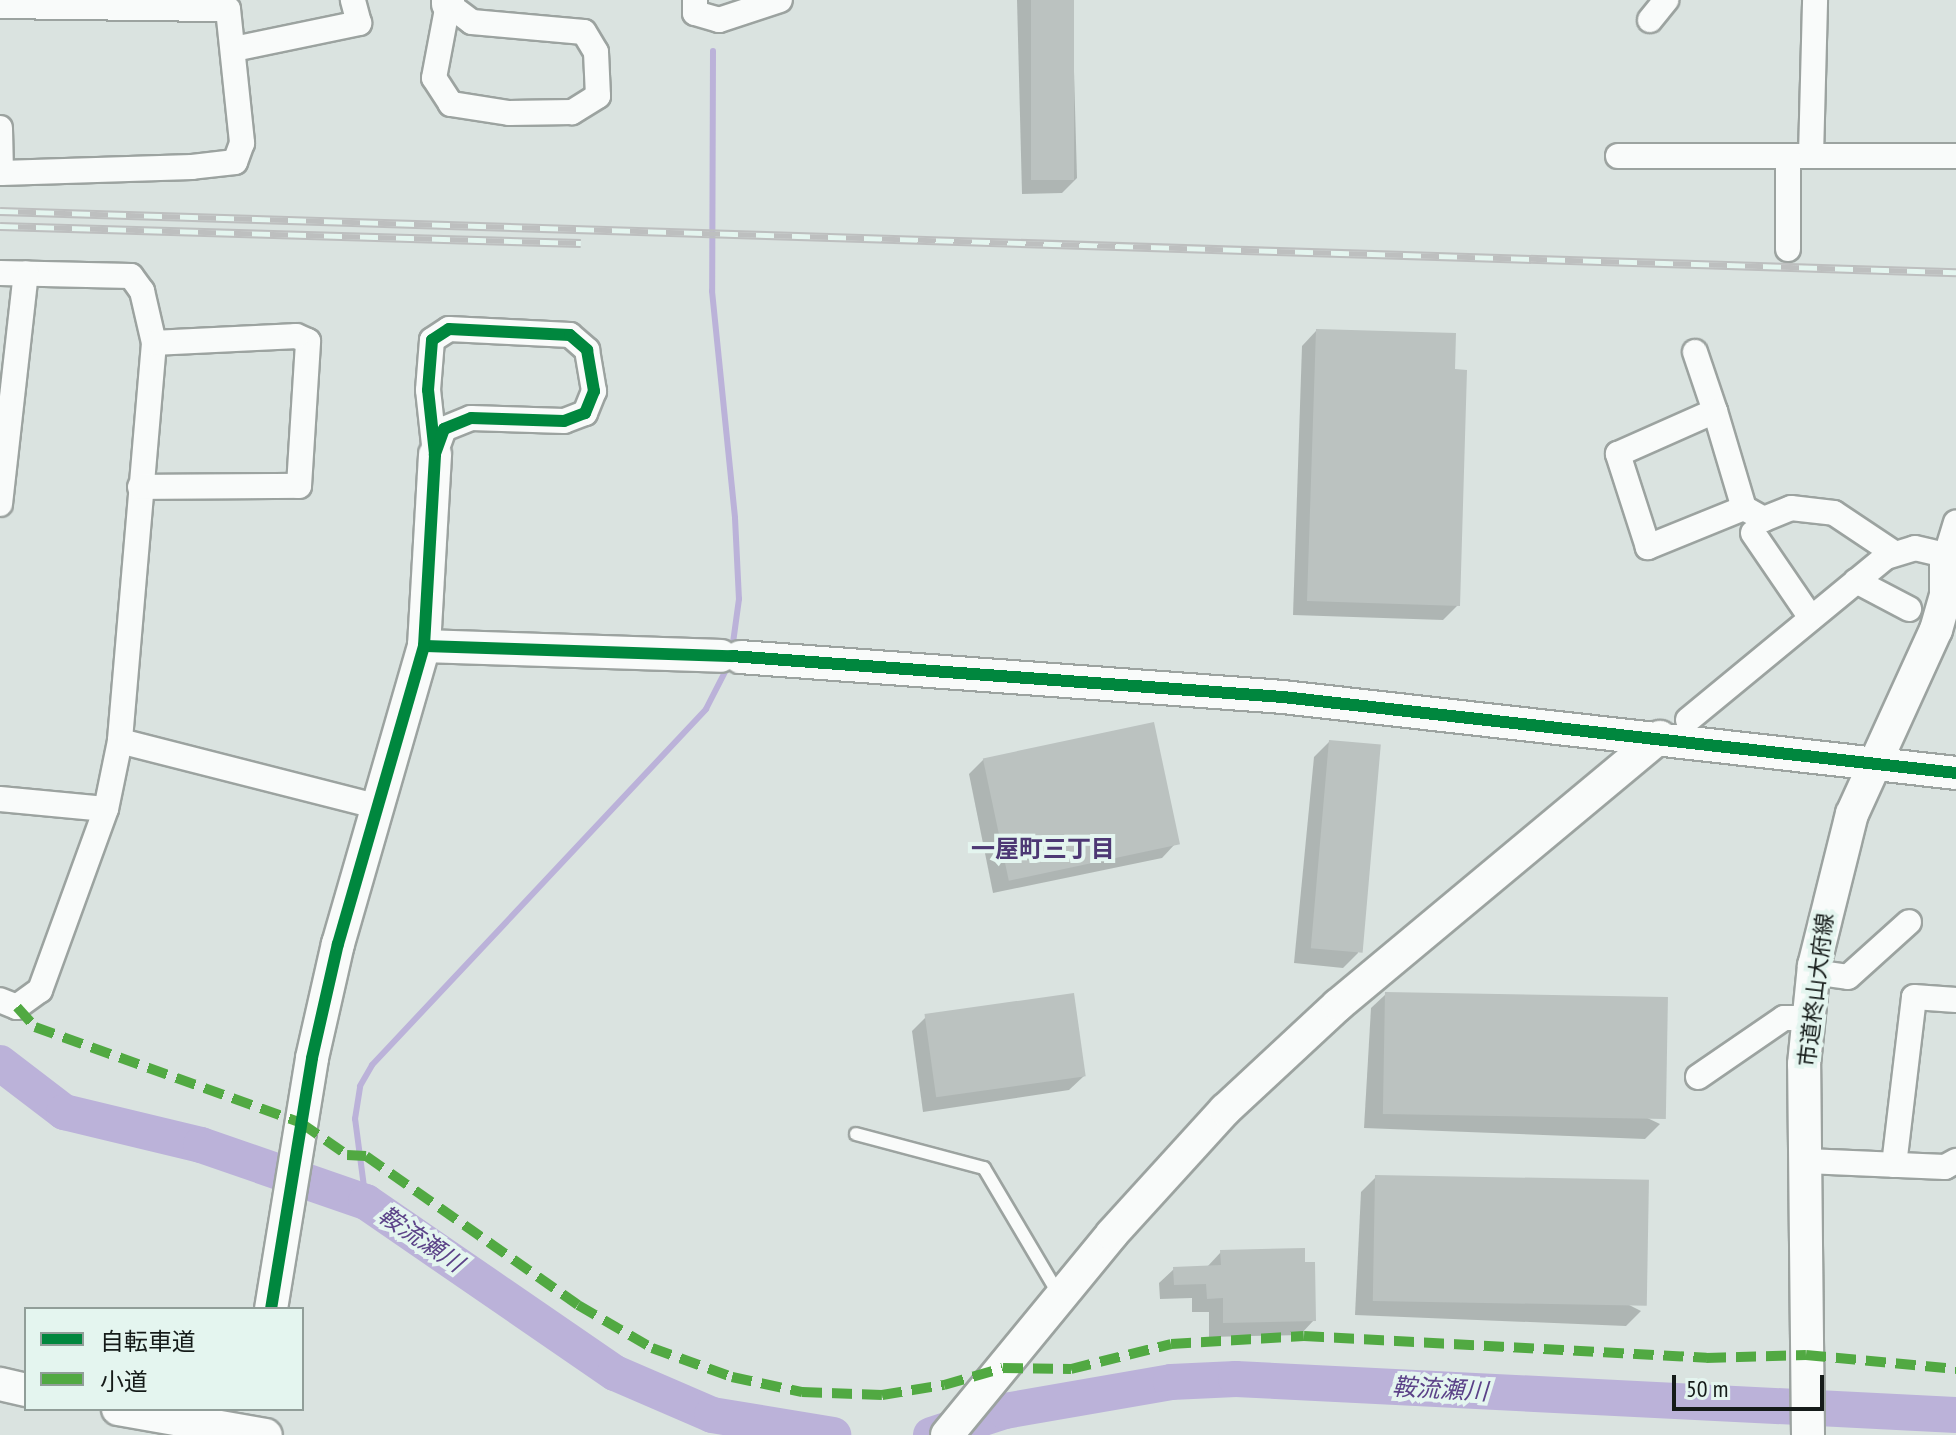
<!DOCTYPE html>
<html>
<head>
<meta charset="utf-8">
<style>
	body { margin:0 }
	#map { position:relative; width:1956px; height:1435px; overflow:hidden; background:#dae3e0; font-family:"PT Sans Narrow","Noto Sans JP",sans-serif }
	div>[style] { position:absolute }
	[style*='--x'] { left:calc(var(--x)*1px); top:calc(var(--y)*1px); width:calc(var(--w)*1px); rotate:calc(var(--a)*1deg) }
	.shadow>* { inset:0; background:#0003 }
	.stream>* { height:6px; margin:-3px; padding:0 3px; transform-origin:3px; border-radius:3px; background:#bbb2d9 }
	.river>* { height:36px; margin:-18px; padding:0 18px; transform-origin:18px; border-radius:18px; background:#bbb2d9 }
	.building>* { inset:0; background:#bbc2c0; transform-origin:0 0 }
	.roads { filter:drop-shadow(2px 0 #9ca3a0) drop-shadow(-2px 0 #9ca3a0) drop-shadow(0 2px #9ca3a0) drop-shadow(0 -2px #9ca3a0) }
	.lane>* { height:12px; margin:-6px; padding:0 6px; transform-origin:6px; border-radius:6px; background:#f9fbfa }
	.street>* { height:24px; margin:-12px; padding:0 12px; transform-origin:12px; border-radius:12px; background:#f9fbfa }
	.secondary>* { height:32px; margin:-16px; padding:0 16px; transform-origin:16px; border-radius:16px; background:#f9fbfa }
	.rail>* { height:9px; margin-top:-4.5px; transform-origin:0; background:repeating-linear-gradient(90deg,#e4f5ef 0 18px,#bdbfbf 0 36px); box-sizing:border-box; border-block:2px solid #bdbfbf }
	.quiet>* { height:10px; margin-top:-5px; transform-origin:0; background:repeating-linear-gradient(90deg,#51a942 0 20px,transparent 0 30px) }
	.cycleway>* { height:12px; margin:-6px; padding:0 6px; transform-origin:6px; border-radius:6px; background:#00873e }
	span { translate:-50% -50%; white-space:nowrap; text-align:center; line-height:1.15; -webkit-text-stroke:8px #e4f5ef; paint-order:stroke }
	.street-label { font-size:22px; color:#151b19 }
	.neighbourhood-label { font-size:24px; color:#4d3874; font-weight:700 }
	.water-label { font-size:24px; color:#5b4288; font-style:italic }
	.legend { position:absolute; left:24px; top:1307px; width:280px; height:104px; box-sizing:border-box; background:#e4f5ef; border:2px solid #919e99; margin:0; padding:10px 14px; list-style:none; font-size:24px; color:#151b19 }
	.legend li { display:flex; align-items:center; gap:16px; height:40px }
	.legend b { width:40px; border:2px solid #919e99 }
	.scale { position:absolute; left:1672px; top:1375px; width:152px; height:36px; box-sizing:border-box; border:4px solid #151b19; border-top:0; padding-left:10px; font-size:24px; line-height:28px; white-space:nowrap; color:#151b19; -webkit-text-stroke:6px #e4f5ef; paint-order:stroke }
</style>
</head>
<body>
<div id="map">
	<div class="shadow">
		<div style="clip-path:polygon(1017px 0,1072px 0,1077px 178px,1062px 193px,1022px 194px)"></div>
		<div style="clip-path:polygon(1316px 331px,1458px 605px,1443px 620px,1293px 615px,1302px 346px)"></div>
		<div style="clip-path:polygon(1329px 742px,1358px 953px,1343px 968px,1294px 963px,1314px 757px)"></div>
		<div style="clip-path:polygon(984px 759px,1176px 843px,1162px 858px,993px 893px,969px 774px)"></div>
		<div style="clip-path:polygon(1386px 994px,1660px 1124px,1645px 1139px,1364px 1128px,1371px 1008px)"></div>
		<div style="clip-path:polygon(926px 1017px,1084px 1076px,1069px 1090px,923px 1112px,912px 1031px)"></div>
		<div style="clip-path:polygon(1376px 1177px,1641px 1311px,1626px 1326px,1355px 1315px,1361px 1192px)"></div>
		<div style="clip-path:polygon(1221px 1252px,1314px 1320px,1300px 1335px,1209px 1337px,1209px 1312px,1192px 1312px,1192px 1298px,1160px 1299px,1159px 1283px,1174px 1269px,1206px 1268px)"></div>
	</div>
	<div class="stream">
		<div style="--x:713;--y:51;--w:240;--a:90.2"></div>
		<div style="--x:712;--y:291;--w:228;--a:84.2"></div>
		<div style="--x:735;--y:518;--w:81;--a:87.2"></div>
		<div style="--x:739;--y:599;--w:51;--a:97.8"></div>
		<div style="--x:366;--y:1202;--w:84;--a:-97.5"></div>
		<div style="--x:355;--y:1119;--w:33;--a:-81"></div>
		<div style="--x:360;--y:1086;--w:24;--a:-60"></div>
		<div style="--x:372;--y:1065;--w:488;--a:-46.8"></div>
		<div style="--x:706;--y:709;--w:51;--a:-62.9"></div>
	</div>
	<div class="river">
		<div style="--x:0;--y:1063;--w:81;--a:37.4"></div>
		<div style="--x:64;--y:1112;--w:141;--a:13.5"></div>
		<div style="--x:201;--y:1145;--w:175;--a:19.1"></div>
		<div style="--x:366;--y:1202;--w:302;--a:34.5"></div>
		<div style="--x:615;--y:1373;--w:106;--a:23.4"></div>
		<div style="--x:712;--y:1415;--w:123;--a:9.4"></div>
		<div style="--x:931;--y:1435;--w:78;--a:-18"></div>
		<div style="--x:1005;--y:1411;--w:169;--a:-9.9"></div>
		<div style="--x:1171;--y:1382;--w:65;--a:-2.6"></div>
		<div style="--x:1236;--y:1379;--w:721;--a:2.86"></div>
	</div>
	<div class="building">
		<div style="left:1031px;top:0;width:43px;height:180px"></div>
		<div style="clip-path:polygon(1316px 329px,1456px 333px,1455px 369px,1467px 370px,1460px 606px,1307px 601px)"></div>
		<div style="left:1154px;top:722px;width:125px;height:175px;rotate:78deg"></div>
		<div style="left:1329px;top:740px;width:52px;height:209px;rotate:5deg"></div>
		<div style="left:1385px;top:992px;width:283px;height:122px;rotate:1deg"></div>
		<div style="left:1074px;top:993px;width:84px;height:151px;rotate:82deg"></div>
		<div style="left:1375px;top:1175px;width:274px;height:126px;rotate:1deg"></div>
		<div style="clip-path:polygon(1305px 1248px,1305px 1262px,1315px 1262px,1316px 1321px,1223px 1323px,1223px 1298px,1207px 1299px,1206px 1284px,1174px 1285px,1173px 1267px,1221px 1265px,1220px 1250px)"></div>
	</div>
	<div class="roads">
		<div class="lane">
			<div style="--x:856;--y:1134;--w:132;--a:14.9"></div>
			<div style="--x:984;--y:1168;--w:147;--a:59.4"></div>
		</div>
		<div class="street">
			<div style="--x:695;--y:0;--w:13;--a:90"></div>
			<div style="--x:695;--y:13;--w:25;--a:16"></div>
			<div style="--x:719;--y:20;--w:64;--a:-18.2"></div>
			<div style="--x:448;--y:4;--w:30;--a:37"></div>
			<div style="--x:472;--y:22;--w:112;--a:5.1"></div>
			<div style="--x:584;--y:32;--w:23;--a:59"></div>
			<div style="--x:596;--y:52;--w:44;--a:87.4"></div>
			<div style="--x:598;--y:96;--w:31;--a:148"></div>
			<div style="--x:572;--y:112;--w:63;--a:179.1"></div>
			<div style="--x:509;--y:113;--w:59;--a:-171.2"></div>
			<div style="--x:451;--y:104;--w:31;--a:-123"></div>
			<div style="--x:434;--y:78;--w:75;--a:-79.3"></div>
			<div style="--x:0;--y:6;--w:228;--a:0.8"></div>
			<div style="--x:228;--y:9;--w:135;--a:84"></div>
			<div style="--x:242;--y:143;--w:20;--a:110"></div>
			<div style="--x:235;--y:162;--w:43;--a:173.4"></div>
			<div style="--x:192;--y:167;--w:191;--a:178.2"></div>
			<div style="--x:1;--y:173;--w:45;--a:-91.3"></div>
			<div style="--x:1650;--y:20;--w:26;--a:-51"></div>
			<div style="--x:234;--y:49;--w:128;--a:-11.7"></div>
			<div style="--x:359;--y:23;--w:24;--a:-105"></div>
			<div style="--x:1618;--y:156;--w:338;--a:0"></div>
			<div style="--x:1788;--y:156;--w:93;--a:90"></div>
			<div style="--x:1811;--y:156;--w:156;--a:-88.5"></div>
			<div style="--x:0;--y:273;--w:131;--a:1.3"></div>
			<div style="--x:131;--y:276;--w:19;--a:54"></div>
			<div style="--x:142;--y:291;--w:53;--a:77"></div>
			<div style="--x:154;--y:343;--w:399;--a:94.9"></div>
			<div style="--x:120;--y:741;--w:69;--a:101.6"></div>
			<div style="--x:106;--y:809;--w:193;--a:110"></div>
			<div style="--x:40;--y:990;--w:29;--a:144"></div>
			<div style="--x:17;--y:1007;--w:18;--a:-158"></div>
			<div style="--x:449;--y:329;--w:121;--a:2.8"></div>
			<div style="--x:570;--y:335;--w:23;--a:41"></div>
			<div style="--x:587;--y:350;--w:42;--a:80.3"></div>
			<div style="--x:594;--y:391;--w:24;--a:112"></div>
			<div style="--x:585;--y:413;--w:22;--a:159"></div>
			<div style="--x:564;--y:421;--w:93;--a:-178.2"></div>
			<div style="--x:471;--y:418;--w:29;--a:158"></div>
			<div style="--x:444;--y:429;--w:27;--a:110"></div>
			<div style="--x:435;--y:454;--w:64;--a:-96.2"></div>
			<div style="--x:428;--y:390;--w:50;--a:-85.4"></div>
			<div style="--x:432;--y:340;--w:20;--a:-33"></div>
			<div style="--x:1695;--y:352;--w:62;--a:71.3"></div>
			<div style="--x:140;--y:487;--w:159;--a:-0.4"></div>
			<div style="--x:299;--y:486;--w:145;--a:-86.4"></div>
			<div style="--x:308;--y:341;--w:13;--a:-157"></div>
			<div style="--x:296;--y:336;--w:142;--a:177.2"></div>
			<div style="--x:0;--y:504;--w:232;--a:-83.6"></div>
			<div style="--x:1744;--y:508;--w:104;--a:157.9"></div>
			<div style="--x:1648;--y:547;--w:98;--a:-107.9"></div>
			<div style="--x:1618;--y:454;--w:106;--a:-23.9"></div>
			<div style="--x:1715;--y:411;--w:101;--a:73.4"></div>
			<div style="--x:1744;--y:508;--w:23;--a:29"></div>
			<div style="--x:1764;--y:519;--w:29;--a:-22"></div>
			<div style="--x:1791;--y:508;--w:43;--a:6.6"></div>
			<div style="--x:1834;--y:513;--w:72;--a:33.7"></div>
			<div style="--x:1753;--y:533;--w:103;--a:55.7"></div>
			<div style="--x:1856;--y:581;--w:60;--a:27.8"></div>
			<div style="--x:1688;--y:720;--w:256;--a:-39.5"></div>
			<div style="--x:1886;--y:557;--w:30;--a:-17"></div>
			<div style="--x:1915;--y:548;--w:32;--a:13"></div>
			<div style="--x:1946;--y:555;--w:34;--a:-73"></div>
			<div style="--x:120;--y:741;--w:266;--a:14.3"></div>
			<div style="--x:0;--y:799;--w:106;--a:5.4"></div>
			<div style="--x:1813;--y:972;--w:35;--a:8"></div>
			<div style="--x:1848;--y:977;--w:82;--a:-42"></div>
			<div style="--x:1698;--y:1077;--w:104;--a:-34.5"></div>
			<div style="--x:1784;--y:1018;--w:25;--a:0"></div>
			<div style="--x:1806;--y:1161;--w:139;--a:2.5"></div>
			<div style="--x:1945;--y:1167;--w:13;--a:-29"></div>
			<div style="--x:1894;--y:1165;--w:169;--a:-83.2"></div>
			<div style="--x:1914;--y:997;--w:42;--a:4.1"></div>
		</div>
		<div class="secondary">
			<div style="--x:448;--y:4;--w:4;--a:-90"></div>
			<div style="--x:424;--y:646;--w:297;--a:1.9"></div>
			<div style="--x:740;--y:657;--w:544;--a:4.21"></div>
			<div style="--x:1283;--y:697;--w:677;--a:6.44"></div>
			<div style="--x:271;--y:1309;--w:254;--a:-80.7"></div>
			<div style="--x:312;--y:1058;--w:117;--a:-77.2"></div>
			<div style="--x:338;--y:944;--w:310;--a:-73.9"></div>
			<div style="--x:424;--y:646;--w:192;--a:-86.7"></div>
			<div style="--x:0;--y:1384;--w:27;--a:13"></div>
			<div style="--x:118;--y:1409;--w:150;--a:10"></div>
			<div style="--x:947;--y:1435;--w:260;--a:-50.6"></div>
			<div style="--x:1112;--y:1234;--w:168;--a:-47.7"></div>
			<div style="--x:1225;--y:1110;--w:154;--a:-42.9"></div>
			<div style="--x:1338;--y:1005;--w:419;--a:-39.8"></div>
			<div style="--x:1808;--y:1435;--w:371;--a:-90.6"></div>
			<div style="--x:1804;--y:1064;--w:99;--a:-84.2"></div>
			<div style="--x:1814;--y:966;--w:157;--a:-76"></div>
			<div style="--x:1852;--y:814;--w:202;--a:-65.5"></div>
			<div style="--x:1936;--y:630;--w:37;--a:-74"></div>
			<div style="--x:1946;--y:594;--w:39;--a:-90"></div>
		</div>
	</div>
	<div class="rail">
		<div style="--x:0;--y:211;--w:1957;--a:1.79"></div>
		<div style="--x:0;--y:226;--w:581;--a:1.68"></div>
	</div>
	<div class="quiet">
		<div style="--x:17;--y:1007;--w:27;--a:48"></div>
		<div style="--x:35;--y:1027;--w:283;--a:19.8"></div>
		<div style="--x:301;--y:1123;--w:56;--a:34.8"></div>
		<div style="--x:347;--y:1155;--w:19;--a:3"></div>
		<div style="--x:366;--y:1156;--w:259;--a:35.1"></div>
		<div style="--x:578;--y:1305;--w:86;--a:30.2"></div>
		<div style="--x:652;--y:1348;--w:85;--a:19.9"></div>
		<div style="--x:732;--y:1377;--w:72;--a:12.1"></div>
		<div style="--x:802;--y:1392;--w:80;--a:2.1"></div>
		<div style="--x:882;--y:1395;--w:63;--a:-9.2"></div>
		<div style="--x:944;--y:1385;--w:61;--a:-16.1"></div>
		<div style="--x:1003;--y:1368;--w:68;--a:0.8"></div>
		<div style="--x:1071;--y:1369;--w:103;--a:-14"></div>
		<div style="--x:1171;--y:1344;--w:133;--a:-3.4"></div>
		<div style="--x:1304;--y:1336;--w:403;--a:3.1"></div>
		<div style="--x:1706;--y:1358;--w:100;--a:-1.7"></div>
		<div style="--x:1806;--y:1355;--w:151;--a:5.3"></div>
	</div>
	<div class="cycleway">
		<div style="--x:424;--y:646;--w:307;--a:1.9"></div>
		<div style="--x:731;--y:656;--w:554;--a:4.25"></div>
		<div style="--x:1283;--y:697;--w:677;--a:6.44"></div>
		<div style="--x:271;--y:1309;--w:254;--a:-80.7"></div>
		<div style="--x:312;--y:1058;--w:117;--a:-77.2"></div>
		<div style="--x:338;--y:944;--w:310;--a:-73.9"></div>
		<div style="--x:424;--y:646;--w:192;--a:-86.7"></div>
		<div style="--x:435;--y:454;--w:64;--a:-96.2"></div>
		<div style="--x:428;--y:390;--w:50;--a:-85.4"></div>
		<div style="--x:432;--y:340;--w:20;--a:-33"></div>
		<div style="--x:449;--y:329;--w:121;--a:2.8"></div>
		<div style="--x:570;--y:335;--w:23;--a:41"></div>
		<div style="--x:587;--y:350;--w:42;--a:80.3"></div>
		<div style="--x:594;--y:391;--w:24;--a:112"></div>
		<div style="--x:585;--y:413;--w:22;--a:159"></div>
		<div style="--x:564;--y:421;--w:93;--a:-178.2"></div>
		<div style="--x:471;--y:418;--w:29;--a:158"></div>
		<div style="--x:444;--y:429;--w:27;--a:110"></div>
	</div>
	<div class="street-label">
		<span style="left:1816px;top:990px;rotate:-83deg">市道柊山大府線</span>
	</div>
	<div class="neighbourhood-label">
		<span style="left:1043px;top:849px">一屋町三丁目</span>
	</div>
	<div class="water-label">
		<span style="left:421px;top:1239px;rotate:34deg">鞍流瀬川</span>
		<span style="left:1440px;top:1389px;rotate:3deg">鞍流瀬川</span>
	</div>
	<ul class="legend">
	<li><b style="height:10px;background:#00873e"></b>自転車道</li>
	<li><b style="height:10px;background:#51a942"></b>小道</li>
	</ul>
	<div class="scale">50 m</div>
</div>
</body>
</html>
